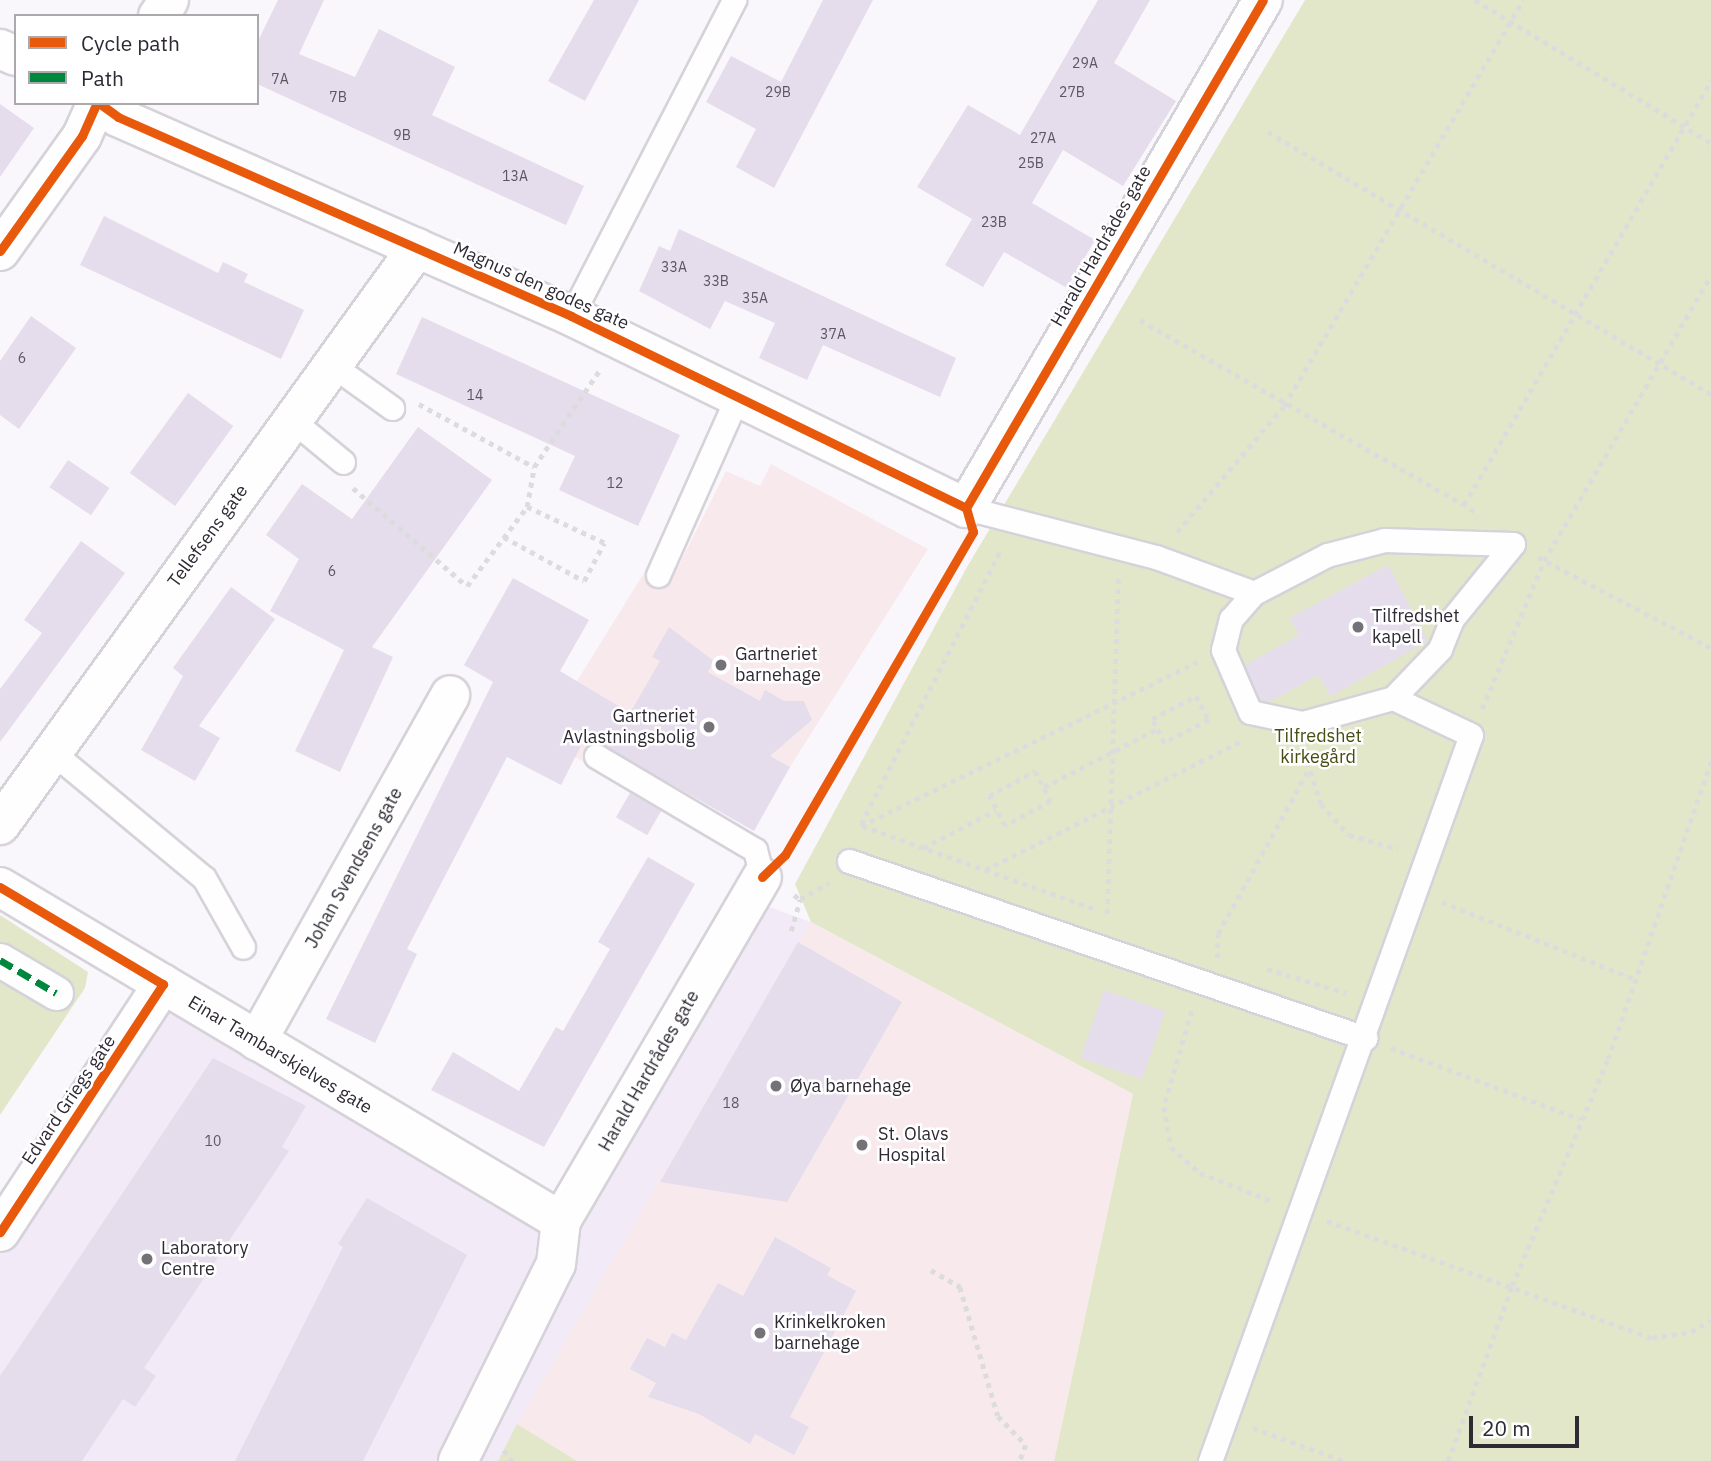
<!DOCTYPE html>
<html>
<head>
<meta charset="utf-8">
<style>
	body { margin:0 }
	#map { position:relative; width:1711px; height:1461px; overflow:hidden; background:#faf7fc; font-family:"IBM Plex Sans",sans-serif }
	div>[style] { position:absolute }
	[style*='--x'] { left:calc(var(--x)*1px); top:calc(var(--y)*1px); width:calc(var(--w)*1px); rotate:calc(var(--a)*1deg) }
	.built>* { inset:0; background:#f2ebf7 }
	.education>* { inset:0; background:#f8eaec }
	.green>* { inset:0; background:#e3e7ca }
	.building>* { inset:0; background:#e5dcec; transform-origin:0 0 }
	.path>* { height:4.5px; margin-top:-2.25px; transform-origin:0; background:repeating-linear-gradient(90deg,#dddcdd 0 5px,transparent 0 10px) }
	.roads { filter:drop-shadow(2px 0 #d6d2d9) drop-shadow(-2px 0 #d6d2d9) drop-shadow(0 2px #d6d2d9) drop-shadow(0 -2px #d6d2d9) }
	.service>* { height:23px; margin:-11.5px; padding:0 11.5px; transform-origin:11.5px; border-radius:11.5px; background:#fefeff }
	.pedestrian>* { height:33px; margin:-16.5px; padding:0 16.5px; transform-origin:16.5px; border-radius:16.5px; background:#fefeff }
	.minor>* { height:38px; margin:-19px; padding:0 19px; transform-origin:19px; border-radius:19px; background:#fefeff }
	.quiet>* { height:7px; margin-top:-3.5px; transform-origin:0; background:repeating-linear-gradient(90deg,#00873e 0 14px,transparent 0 21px) }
	.cycleway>* { height:9px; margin:-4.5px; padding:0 4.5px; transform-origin:4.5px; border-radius:4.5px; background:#e8590c }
	.dots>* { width:19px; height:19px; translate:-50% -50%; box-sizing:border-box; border:4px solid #fff; border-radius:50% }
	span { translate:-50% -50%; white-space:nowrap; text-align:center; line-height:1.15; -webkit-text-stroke:5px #fff; paint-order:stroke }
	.number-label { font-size:14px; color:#5c5661 }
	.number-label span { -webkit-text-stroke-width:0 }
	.street-label { font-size:18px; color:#2e2933 }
	.poi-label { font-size:18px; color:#2e2933 }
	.left { translate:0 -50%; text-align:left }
	.right { translate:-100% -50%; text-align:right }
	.park-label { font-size:18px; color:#474d11 }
	.legend { position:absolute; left:14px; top:14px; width:245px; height:91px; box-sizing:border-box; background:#fff; border:2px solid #aba9ad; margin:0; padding:9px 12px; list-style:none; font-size:21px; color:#2e2933 }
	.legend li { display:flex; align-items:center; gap:14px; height:35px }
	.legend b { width:35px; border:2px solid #aba9ad }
	.scale { position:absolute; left:1469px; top:1416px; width:110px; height:32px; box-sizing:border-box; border:4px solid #2e2933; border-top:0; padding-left:9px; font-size:21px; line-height:24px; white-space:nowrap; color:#2e2933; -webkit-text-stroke:5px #fff; paint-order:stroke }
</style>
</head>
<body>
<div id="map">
	<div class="built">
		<div style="clip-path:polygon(750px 900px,811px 922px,1054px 1461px,0 1461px,0 1232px,163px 984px,561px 1221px)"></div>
	</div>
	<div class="education">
		<div style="clip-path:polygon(771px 464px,928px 549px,752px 827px,603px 745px,591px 766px,541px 739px,647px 568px,671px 581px,726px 471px,760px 486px)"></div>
		<div style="clip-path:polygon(811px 922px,1133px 1094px,1054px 1461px,577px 1461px,517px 1424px)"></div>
	</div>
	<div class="green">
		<div style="clip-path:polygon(1305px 0,1711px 0,1711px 1461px,1054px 1461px,1133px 1094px,811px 922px,795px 884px,967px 567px)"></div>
		<div style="clip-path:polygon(0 915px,88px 972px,85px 988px,0 1115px)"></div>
		<div style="clip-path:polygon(517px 1424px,577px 1461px,498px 1461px)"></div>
	</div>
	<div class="building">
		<div style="clip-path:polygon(278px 0,324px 0,299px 54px,355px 77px,379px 29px,455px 67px,432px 115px,584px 186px,566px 225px,257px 84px,257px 43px)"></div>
		<div style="clip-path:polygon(594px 0,639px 0,585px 101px,548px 81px)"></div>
		<div style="clip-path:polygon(823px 0,873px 0,774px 188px,736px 167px,756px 129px,706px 102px,731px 56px,781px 82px)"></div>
		<div style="clip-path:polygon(1098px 0,1150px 0,1114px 63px,1176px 101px,1123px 186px,1063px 150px,1032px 203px,1095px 240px,1067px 288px,1004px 252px,983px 287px,945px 265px,972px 219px,917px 187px,968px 105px,1020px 135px)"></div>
		<div style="clip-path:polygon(0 104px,34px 128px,0 177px)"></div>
		<div style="clip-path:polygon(104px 216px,218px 273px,223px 262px,248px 274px,244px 282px,304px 310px,281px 359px,80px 265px)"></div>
		<div style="clip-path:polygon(679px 229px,956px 358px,940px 397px,823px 345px,807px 380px,759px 358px,775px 323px,725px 301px,710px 329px,639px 291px,659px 246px,670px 251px)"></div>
		<div style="clip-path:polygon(31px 316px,76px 348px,19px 429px,0 415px,0 361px)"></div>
		<div style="clip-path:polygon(422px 317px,680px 435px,638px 526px,559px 490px,575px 456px,396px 374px)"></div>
		<div style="left:188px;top:393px;width:56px;height:99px;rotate:36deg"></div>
		<div style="clip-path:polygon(418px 427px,492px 480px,372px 647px,393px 657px,340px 772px,295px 751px,344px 650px,270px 611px,299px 559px,266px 535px,302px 484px,352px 519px)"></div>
		<div style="left:68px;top:460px;width:50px;height:33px;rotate:34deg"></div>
		<div style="clip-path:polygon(81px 541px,125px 573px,0 742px,0 689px,42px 633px,24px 620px)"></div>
		<div style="clip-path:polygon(1388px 565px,1428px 641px,1331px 696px,1318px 675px,1269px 702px,1260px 700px,1245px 665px,1299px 635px,1289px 618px)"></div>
		<div style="clip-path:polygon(513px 578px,589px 620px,560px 671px,630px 713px,660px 661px,652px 657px,669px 627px,714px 661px,708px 672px,760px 701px,765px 690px,784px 701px,804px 701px,812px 720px,770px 756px,790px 767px,754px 831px,586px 736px,561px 785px,507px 757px,407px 949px,417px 954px,375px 1043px,326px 1019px,493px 682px,464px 665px)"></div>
		<div style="clip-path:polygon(231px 587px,275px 619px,199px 726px,220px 738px,195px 781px,141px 750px,183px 676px,173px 668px)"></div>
		<div style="left:630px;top:793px;width:36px;height:28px;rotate:30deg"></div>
		<div style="clip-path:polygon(648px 857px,695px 884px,544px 1147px,431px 1090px,453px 1052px,519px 1091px,556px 1027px,563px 1031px,610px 949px,598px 942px)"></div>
		<div style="clip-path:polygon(798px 942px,902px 1002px,787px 1202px,660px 1182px)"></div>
		<div style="left:1104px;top:990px;width:65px;height:72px;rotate:19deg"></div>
		<div style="clip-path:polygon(213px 1058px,306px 1106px,282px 1147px,289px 1151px,144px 1368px,156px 1376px,135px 1407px,123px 1399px,82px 1461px,0 1461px,0 1376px)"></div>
		<div style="clip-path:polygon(367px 1198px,467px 1255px,363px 1461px,235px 1461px,343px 1247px,338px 1244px)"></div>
		<div style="clip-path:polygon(775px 1237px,831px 1268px,827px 1275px,856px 1291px,790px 1417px,809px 1427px,794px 1455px,755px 1434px,750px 1444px,699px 1414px,648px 1397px,656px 1383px,630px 1369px,647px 1338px,665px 1347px,672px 1333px,686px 1340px,718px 1283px,743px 1296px)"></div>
	</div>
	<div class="path">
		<div style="--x:1475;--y:0;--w:276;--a:31.2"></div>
		<div style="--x:1268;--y:132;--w:515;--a:30.6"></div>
		<div style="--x:1140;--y:320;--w:373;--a:29.7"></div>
		<div style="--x:419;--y:404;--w:131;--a:28.7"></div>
		<div style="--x:353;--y:488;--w:150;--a:40.7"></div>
		<div style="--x:467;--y:586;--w:99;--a:-52.8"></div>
		<div style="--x:527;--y:507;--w:41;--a:-80.1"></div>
		<div style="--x:534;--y:467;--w:116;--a:-55.9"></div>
		<div style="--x:1474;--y:512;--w:12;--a:-145"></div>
		<div style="--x:1464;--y:505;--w:492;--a:-59.8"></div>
		<div style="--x:1177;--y:532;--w:165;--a:-49.7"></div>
		<div style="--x:1284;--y:406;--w:471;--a:-59.5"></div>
		<div style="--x:504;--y:537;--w:91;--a:28.8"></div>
		<div style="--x:584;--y:581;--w:43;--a:-62.2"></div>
		<div style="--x:604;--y:543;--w:85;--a:-154.9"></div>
		<div style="--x:1538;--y:557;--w:195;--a:27.7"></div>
		<div style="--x:1196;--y:696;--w:27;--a:62"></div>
		<div style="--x:1209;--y:720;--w:51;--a:152.9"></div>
		<div style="--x:1164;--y:743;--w:27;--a:-117"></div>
		<div style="--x:1152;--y:719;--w:50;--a:-27.6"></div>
		<div style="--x:1482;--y:709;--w:160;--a:-67.3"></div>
		<div style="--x:1544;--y:561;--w:331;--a:-59.7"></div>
		<div style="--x:1305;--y:752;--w:54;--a:72.9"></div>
		<div style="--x:1321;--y:804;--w:42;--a:47.9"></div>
		<div style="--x:1349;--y:835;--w:51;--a:15.9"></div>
		<div style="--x:1035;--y:771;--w:34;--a:62"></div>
		<div style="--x:1051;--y:801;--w:52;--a:151.5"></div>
		<div style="--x:1005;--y:826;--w:34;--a:-118"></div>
		<div style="--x:989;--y:796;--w:52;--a:-28.5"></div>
		<div style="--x:1044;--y:787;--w:127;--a:-27.2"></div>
		<div style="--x:861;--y:824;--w:309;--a:-63"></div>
		<div style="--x:923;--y:848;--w:82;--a:-27.5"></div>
		<div style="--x:985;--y:870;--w:289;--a:-26.7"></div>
		<div style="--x:794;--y:895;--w:7;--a:34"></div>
		<div style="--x:800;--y:899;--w:33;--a:-29"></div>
		<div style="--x:1442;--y:902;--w:210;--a:21.8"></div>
		<div style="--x:1093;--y:909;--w:246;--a:-160.3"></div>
		<div style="--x:861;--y:826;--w:374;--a:-26"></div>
		<div style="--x:1107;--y:914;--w:338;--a:-88.1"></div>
		<div style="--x:791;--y:931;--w:33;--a:-74"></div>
		<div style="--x:1217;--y:958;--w:24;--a:-88"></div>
		<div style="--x:1218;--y:934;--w:185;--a:-61.2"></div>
		<div style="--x:1267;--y:969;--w:83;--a:16.9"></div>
		<div style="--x:1192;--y:1011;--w:100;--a:106.3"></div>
		<div style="--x:1164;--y:1107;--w:41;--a:80.1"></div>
		<div style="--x:1171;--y:1147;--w:39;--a:42"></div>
		<div style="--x:1200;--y:1173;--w:77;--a:21.3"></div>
		<div style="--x:1391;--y:1048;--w:202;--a:20.6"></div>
		<div style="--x:1327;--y:1221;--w:345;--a:19.8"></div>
		<div style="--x:1652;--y:1338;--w:39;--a:-9"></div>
		<div style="--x:1691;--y:1332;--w:23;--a:-31"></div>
		<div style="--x:931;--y:1270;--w:34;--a:30"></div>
		<div style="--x:960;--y:1287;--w:134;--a:73.6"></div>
		<div style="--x:998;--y:1416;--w:40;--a:46"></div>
		<div style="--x:1026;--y:1445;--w:17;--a:111"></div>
		<div style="--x:1253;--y:1428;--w:97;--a:19.9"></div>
		<div style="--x:504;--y:1450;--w:14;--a:54"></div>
		<div style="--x:1448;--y:1461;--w:186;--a:-69.9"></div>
		<div style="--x:1512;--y:1286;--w:246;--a:-67.1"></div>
		<div style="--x:1608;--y:1059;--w:315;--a:-70.9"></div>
	</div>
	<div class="roads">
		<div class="service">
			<div style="--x:571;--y:316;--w:356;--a:-62.7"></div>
			<div style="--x:332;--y:365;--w:74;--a:35.6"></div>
			<div style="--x:292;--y:420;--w:66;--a:39.5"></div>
			<div style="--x:966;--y:508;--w:196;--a:14.5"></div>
			<div style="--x:1156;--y:557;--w:104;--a:20.2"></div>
			<div style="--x:1254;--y:593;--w:82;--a:-27.5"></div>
			<div style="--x:1327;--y:555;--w:59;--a:-14.7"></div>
			<div style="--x:1384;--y:540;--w:129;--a:1.8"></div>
			<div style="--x:1513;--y:544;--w:97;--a:129.1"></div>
			<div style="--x:1452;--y:619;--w:32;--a:112"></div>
			<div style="--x:1440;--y:649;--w:68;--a:133.8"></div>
			<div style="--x:658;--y:575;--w:197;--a:-66"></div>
			<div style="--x:52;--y:752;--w:197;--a:39.7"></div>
			<div style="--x:204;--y:878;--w:79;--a:60.5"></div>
			<div style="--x:596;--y:756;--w:185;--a:30.6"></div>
			<div style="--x:755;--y:850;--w:28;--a:75"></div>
			<div style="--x:849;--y:861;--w:546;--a:18.93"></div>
			<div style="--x:1210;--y:1461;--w:771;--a:-70.23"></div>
			<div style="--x:1471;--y:735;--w:86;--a:-154.6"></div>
			<div style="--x:1393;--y:698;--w:94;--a:164.6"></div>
			<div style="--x:1302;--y:723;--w:53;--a:-168.1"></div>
			<div style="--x:1250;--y:712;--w:68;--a:-113.5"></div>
			<div style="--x:1223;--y:650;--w:32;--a:-76"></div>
			<div style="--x:1231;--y:619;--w:35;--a:-49"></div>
		</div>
		<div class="pedestrian">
			<div style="--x:0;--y:960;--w:65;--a:30.5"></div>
		</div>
		<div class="minor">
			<div style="--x:158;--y:16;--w:19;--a:-55"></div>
			<div style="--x:0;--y:49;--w:17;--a:24"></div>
			<div style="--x:99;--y:103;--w:24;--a:36"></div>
			<div style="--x:118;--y:117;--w:495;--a:23.7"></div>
			<div style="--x:571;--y:316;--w:439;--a:25.9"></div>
			<div style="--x:966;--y:508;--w:588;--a:-59.69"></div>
			<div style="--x:0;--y:251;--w:141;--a:-54.5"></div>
			<div style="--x:82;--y:136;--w:36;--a:-66"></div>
			<div style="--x:0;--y:825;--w:712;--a:-54.14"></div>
			<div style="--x:0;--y:887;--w:653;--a:30.77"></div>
			<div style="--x:257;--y:1041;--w:396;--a:-60.8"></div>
			<div style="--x:0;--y:1232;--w:297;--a:-56.7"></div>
			<div style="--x:458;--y:1461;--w:220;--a:-63.6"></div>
			<div style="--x:556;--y:1264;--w:43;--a:-83.4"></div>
			<div style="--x:561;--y:1221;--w:398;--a:-59.7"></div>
		</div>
	</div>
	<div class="quiet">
		<div style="--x:0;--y:960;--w:65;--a:30.5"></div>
	</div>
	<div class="cycleway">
		<div style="--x:99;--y:103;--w:24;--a:36"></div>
		<div style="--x:118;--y:117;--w:495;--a:23.7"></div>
		<div style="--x:571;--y:316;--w:439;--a:25.9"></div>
		<div style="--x:0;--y:251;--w:141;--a:-54.5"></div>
		<div style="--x:82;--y:136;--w:36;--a:-66"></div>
		<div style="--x:966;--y:508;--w:588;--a:-59.69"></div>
		<div style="--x:762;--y:877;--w:32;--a:-44"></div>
		<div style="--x:785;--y:855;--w:374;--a:-59.8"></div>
		<div style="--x:973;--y:532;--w:25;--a:-106"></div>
		<div style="--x:0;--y:887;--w:190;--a:30.8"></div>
		<div style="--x:163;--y:984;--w:297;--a:123.3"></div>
	</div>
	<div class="dots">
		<div style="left:1358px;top:627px;background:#757179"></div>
		<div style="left:721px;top:665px;background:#757179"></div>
		<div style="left:709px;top:727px;background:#757179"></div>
		<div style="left:776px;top:1086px;background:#757179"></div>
		<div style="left:862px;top:1145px;background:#757179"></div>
		<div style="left:147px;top:1259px;background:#757179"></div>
		<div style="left:760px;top:1333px;background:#757179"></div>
	</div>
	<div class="number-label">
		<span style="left:1085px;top:63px">29A</span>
		<span style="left:280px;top:79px">7A</span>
		<span style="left:778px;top:92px">29B</span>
		<span style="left:1072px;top:92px">27B</span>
		<span style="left:338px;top:97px">7B</span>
		<span style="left:402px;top:135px">9B</span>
		<span style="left:1043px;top:138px">27A</span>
		<span style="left:1031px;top:163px">25B</span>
		<span style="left:515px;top:176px">13A</span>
		<span style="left:994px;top:222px">23B</span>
		<span style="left:674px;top:267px">33A</span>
		<span style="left:716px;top:281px">33B</span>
		<span style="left:755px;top:298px">35A</span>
		<span style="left:833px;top:334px">37A</span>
		<span style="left:22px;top:358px">6</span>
		<span style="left:475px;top:395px">14</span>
		<span style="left:615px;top:483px">12</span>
		<span style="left:332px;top:571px">6</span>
		<span style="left:731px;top:1103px">18</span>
		<span style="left:213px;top:1141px">10</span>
	</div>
	<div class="street-label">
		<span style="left:1101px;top:246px;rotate:-60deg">Harald Hardrådes gate</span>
		<span style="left:541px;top:286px;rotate:24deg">Magnus den godes gate</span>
		<span style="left:208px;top:536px;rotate:-54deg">Tellefsens gate</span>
		<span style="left:354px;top:868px;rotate:-61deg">Johan Svendsens gate</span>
		<span style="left:280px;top:1055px;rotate:31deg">Einar Tambarskjelves gate</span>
		<span style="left:649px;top:1071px;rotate:-60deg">Harald Hardrådes gate</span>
		<span style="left:69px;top:1100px;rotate:-56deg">Edvard Griegs gate</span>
	</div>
	<div class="poi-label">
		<span class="left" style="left:1372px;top:627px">Tilfredshet<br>kapell</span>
		<span class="left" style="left:735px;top:665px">Gartneriet<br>barnehage</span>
		<span class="right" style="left:695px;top:727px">Gartneriet<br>Avlastningsbolig</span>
		<span class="left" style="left:790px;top:1086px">Øya barnehage</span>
		<span class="left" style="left:878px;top:1145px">St. Olavs<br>Hospital</span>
		<span class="left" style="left:161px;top:1259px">Laboratory<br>Centre</span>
		<span class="left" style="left:774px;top:1333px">Krinkelkroken<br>barnehage</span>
	</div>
	<div class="park-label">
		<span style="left:1318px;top:747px">Tilfredshet<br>kirkegård</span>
	</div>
	<ul class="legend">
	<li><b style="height:9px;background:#e8590c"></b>Cycle path</li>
	<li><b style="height:9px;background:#00873e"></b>Path</li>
	</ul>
	<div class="scale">20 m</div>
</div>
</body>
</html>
